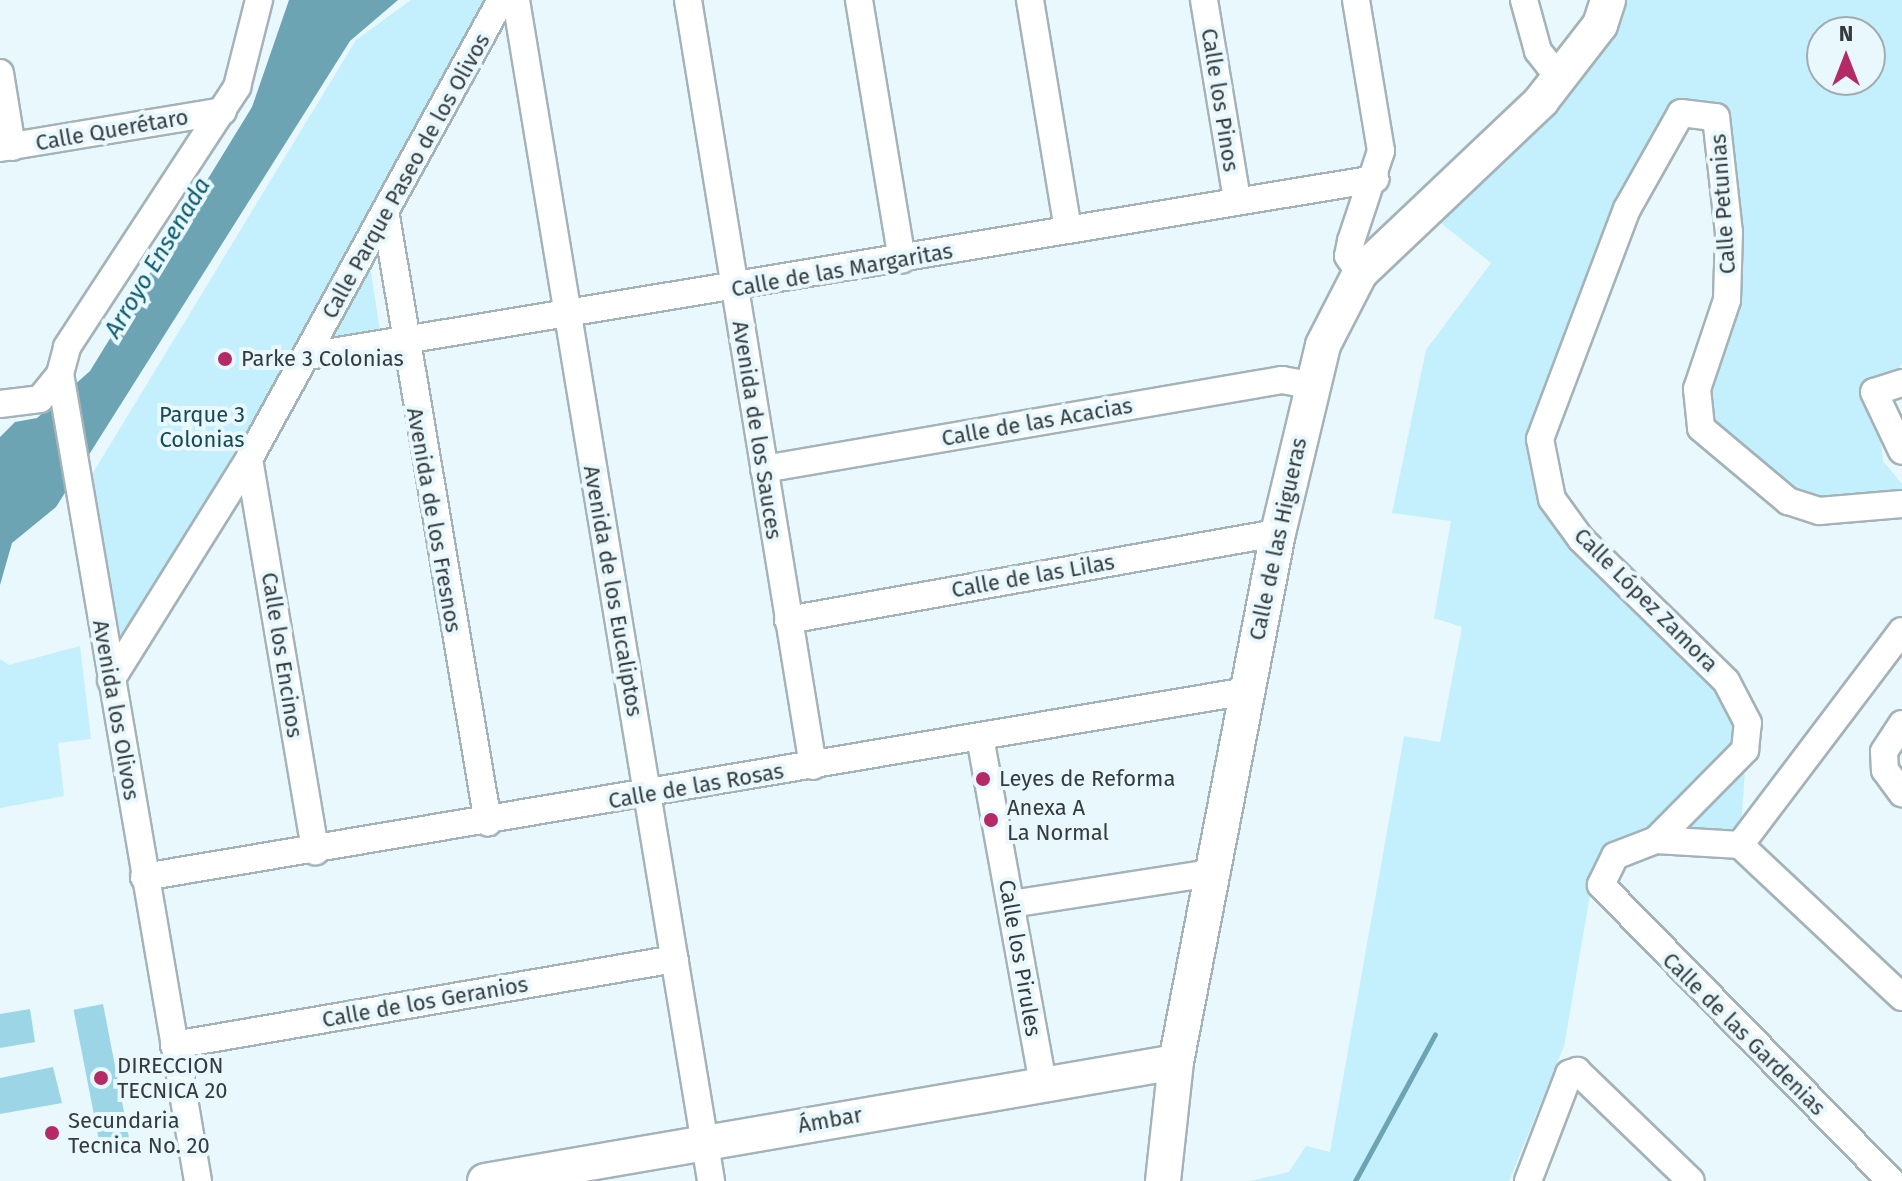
<!DOCTYPE html>
<html>
<head>
<meta charset="utf-8">
<style>
	body { margin:0 }
	#map { position:relative; width:1902px; height:1181px; overflow:hidden; background:#e8f8fd; font-family:"Fira Sans",sans-serif }
	div>[style] { position:absolute }
	[style*='--x'] { left:calc(var(--x)*1px); top:calc(var(--y)*1px); width:calc(var(--w)*1px); rotate:calc(var(--a)*1deg) }
	.green>* { inset:0; background:#c4effc }
	.water>* { inset:0; background:#6ca4b4 }
	.stream>* { height:5px; margin:-2.5px; padding:0 2.5px; transform-origin:2.5px; border-radius:2.5px; background:#6ca4b4 }
	.building>* { inset:0; background:#9cd6e6; transform-origin:0 0 }
	.roads { filter:drop-shadow(2px 0 #a4b3b8) drop-shadow(-2px 0 #a4b3b8) drop-shadow(0 2px #a4b3b8) drop-shadow(0 -2px #a4b3b8) }
	.minor>* { height:26px; margin:-13px; padding:0 13px; transform-origin:13px; border-radius:13px; background:#fff }
	.major>* { height:34px; margin:-17px; padding:0 17px; transform-origin:17px; border-radius:17px; background:#fff }
	.dots>* { width:22px; height:22px; translate:-50% -50%; box-sizing:border-box; border:4px solid #e8f8fd; border-radius:50% }
	span { translate:-50% -50%; white-space:nowrap; text-align:center; line-height:1.15; -webkit-text-stroke:8px #e8f8fd; paint-order:stroke }
	.street-label { font-size:22px; color:#353b3d }
	.poi-label { font-size:22px; color:#353b3d }
	.left { translate:0 -50%; text-align:left }
	.park-label { font-size:22px; color:#164955 }
	.water-label { font-size:24px; color:#0a5b6c; font-style:italic }
	.north { position:absolute; left:1806px; top:16px; width:80px; height:80px; box-sizing:border-box; background:#e8f8fd; border:2px solid #a0acb0; border-radius:50%; rotate:0deg; font-size:22px; font-weight:700; line-height:32px; text-align:center; color:#353b3d }
	.north::after { content:''; display:block; margin:auto; width:28px; height:36px; background:#b42a66; clip-path:polygon(50% 0,100% 100%,50% 72%,0 100%) }
</style>
</head>
<body>
<div id="map">
	<div class="green">
		<div style="clip-path:polygon(411px 0,511px 0,125px 676px,85px 486px,356px 40px)"></div>
		<div style="clip-path:polygon(evenodd,1622px 0,1902px 0,1902px 363px,1877px 409px,1883px 461px,1902px 484px,1902px 504px,1819px 511px,1701px 428px,1727px 300px,1716px 117px,1681px 114px,1540px 439px,1555px 446px,1552px 500px,1748px 723px,1740px 845px,1656px 840px,1595px 866px,1564px 1046px,1509px 1181px,1250px 1181px,1289px 1172px,1306px 1146px,1330px 1152px,1404px 736px,1440px 742px,1462px 627px,1434px 618px,1451px 521px,1392px 513px,1426px 350px,1491px 263px,1436px 219px,1606px 46px,1622px 0,1822px 32px,1870px 32px,1870px 80px,1822px 80px,1822px 32px)"></div>
		<div style="clip-path:polygon(370px 267px,380px 331px,333px 338px,351px 304px)"></div>
		<div style="clip-path:polygon(80px 646px,91px 739px,58px 743px,64px 796px,0 808px,0 659px,9px 665px)"></div>
	</div>
	<div class="water">
		<div style="clip-path:polygon(289px 0,398px 0,350px 41px,56px 507px,12px 543px,0 585px,0 437px,15px 422px,37px 418px,90px 371px,252px 107px)"></div>
	</div>
	<div class="stream">
		<div style="--x:1355;--y:1181;--w:167;--a:-61.4"></div>
	</div>
	<div class="building">
		<div style="left:103px;top:1004px;width:146px;height:30px;rotate:79deg"></div>
		<div style="clip-path:polygon(30px 1009px,35px 1042px,0 1048px,0 1014px)"></div>
		<div style="clip-path:polygon(53px 1067px,62px 1103px,0 1114px,0 1078px)"></div>
	</div>
	<div class="roads">
		<div class="minor">
			<div style="--x:516;--y:0;--w:1197;--a:80.62"></div>
			<div style="--x:688;--y:0;--w:776;--a:80.73"></div>
			<div style="--x:859;--y:0;--w:263;--a:80.6"></div>
			<div style="--x:1030;--y:0;--w:232;--a:80.6"></div>
			<div style="--x:1204;--y:0;--w:203;--a:80.6"></div>
			<div style="--x:1356;--y:0;--w:153;--a:80.6"></div>
			<div style="--x:1381;--y:151;--w:95;--a:108.4"></div>
			<div style="--x:1351;--y:241;--w:15;--a:101"></div>
			<div style="--x:1348;--y:256;--w:21;--a:55"></div>
			<div style="--x:1524;--y:0;--w:53;--a:74.6"></div>
			<div style="--x:1538;--y:51;--w:36;--a:52"></div>
			<div style="--x:0;--y:73;--w:75;--a:80.8"></div>
			<div style="--x:0;--y:148;--w:226;--a:-9.4"></div>
			<div style="--x:386;--y:216;--w:615;--a:80.45"></div>
			<div style="--x:308;--y:356;--w:1082;--a:-9.42"></div>
			<div style="--x:1902;--y:383;--w:29;--a:162"></div>
			<div style="--x:1874;--y:392;--w:65;--a:64.6"></div>
			<div style="--x:0;--y:404;--w:40;--a:-7.1"></div>
			<div style="--x:40;--y:399;--w:32;--a:-51"></div>
			<div style="--x:249;--y:459;--w:398;--a:80.4"></div>
			<div style="--x:764;--y:469;--w:526;--a:-9.75"></div>
			<div style="--x:1282;--y:380;--w:28;--a:10"></div>
			<div style="--x:788;--y:620;--w:498;--a:-10.1"></div>
			<div style="--x:111;--y:680;--w:261;--a:-58"></div>
			<div style="--x:249;--y:459;--w:524;--a:-61.23"></div>
			<div style="--x:1902;--y:724;--w:33;--a:123"></div>
			<div style="--x:1884;--y:752;--w:18;--a:87"></div>
			<div style="--x:1885;--y:770;--w:29;--a:54"></div>
			<div style="--x:980;--y:737;--w:353;--a:79.7"></div>
			<div style="--x:1656;--y:840;--w:127;--a:-45.3"></div>
			<div style="--x:1745;--y:750;--w:27;--a:-84"></div>
			<div style="--x:1748;--y:723;--w:47;--a:-117.6"></div>
			<div style="--x:1726;--y:681;--w:203;--a:-135.6"></div>
			<div style="--x:1581;--y:539;--w:49;--a:-125.9"></div>
			<div style="--x:1552;--y:499;--w:61;--a:-101.3"></div>
			<div style="--x:1540;--y:439;--w:246;--a:-69.3"></div>
			<div style="--x:1627;--y:209;--w:110;--a:-60.6"></div>
			<div style="--x:1681;--y:113;--w:35;--a:7"></div>
			<div style="--x:1716;--y:117;--w:116;--a:83.6"></div>
			<div style="--x:1729;--y:232;--w:68;--a:91.7"></div>
			<div style="--x:1727;--y:300;--w:94;--a:108.6"></div>
			<div style="--x:1697;--y:389;--w:39;--a:84"></div>
			<div style="--x:1701;--y:428;--w:114;--a:40"></div>
			<div style="--x:1788;--y:501;--w:33;--a:18"></div>
			<div style="--x:1819;--y:511;--w:83;--a:-4.8"></div>
			<div style="--x:1740;--y:845;--w:84;--a:-176.6"></div>
			<div style="--x:1656;--y:840;--w:44;--a:158.7"></div>
			<div style="--x:1615;--y:856;--w:32;--a:116"></div>
			<div style="--x:1601;--y:885;--w:414;--a:45.6"></div>
			<div style="--x:1740;--y:845;--w:268;--a:-52.9"></div>
			<div style="--x:1740;--y:845;--w:222;--a:43.2"></div>
			<div style="--x:144;--y:877;--w:1119;--a:-9.57"></div>
			<div style="--x:1011;--y:904;--w:208;--a:-8.8"></div>
			<div style="--x:174;--y:1045;--w:508;--a:-9.74"></div>
			<div style="--x:198;--y:1181;--w:819;--a:-99.7"></div>
			<div style="--x:60;--y:374;--w:28;--a:-75"></div>
			<div style="--x:67;--y:347;--w:311;--a:-56.8"></div>
			<div style="--x:237;--y:87;--w:90;--a:-75.8"></div>
			<div style="--x:1528;--y:1181;--w:115;--a:-69"></div>
			<div style="--x:1569;--y:1074;--w:9;--a:-21"></div>
			<div style="--x:1577;--y:1071;--w:158;--a:44"></div>
		</div>
		<div class="major">
			<div style="--x:485;--y:1181;--w:701;--a:-9.77"></div>
			<div style="--x:1163;--y:1181;--w:120;--a:-83.8"></div>
			<div style="--x:1176;--y:1062;--w:539;--a:-79.09"></div>
			<div style="--x:1278;--y:533;--w:193;--a:-76.5"></div>
			<div style="--x:1323;--y:345;--w:81;--a:-62.8"></div>
			<div style="--x:1360;--y:273;--w:250;--a:-43.5"></div>
			<div style="--x:1541;--y:101;--w:96;--a:-52.2"></div>
			<div style="--x:1600;--y:25;--w:26;--a:-72"></div>
		</div>
	</div>
	<div class="dots">
		<div style="left:225px;top:359px;background:#b42a66"></div>
		<div style="left:983px;top:779px;background:#b42a66"></div>
		<div style="left:991px;top:820px;background:#b42a66"></div>
		<div style="left:101px;top:1078px;background:#b42a66"></div>
		<div style="left:52px;top:1133px;background:#b42a66"></div>
	</div>
	<div class="street-label">
		<span style="left:1220px;top:100px;rotate:81deg">Calle los Pinos</span>
		<span style="left:112px;top:130px;rotate:-10deg">Calle Querétaro</span>
		<span style="left:406px;top:176px;rotate:-61deg">Calle Parque Paseo de los Olivos</span>
		<span style="left:1723px;top:204px;rotate:-94deg">Calle Petunias</span>
		<span style="left:842px;top:270px;rotate:-10deg">Calle de las Margaritas</span>
		<span style="left:1037px;top:422px;rotate:-10deg">Calle de las Acacias</span>
		<span style="left:757px;top:430px;rotate:81deg">Avenida de los Sauces</span>
		<span style="left:434px;top:520px;rotate:80deg">Avenida de los Fresnos</span>
		<span style="left:1278px;top:539px;rotate:-78deg">Calle de las Higueras</span>
		<span style="left:1033px;top:576px;rotate:-10deg">Calle de las Lilas</span>
		<span style="left:613px;top:591px;rotate:80deg">Avenida de los Eucaliptos</span>
		<span style="left:1646px;top:600px;rotate:45deg">Calle López Zamora</span>
		<span style="left:282px;top:655px;rotate:81deg">Calle los Encinos</span>
		<span style="left:116px;top:710px;rotate:80deg">Avenida los Olivos</span>
		<span style="left:696px;top:786px;rotate:-10deg">Calle de las Rosas</span>
		<span style="left:1020px;top:958px;rotate:80deg">Calle los Pirules</span>
		<span style="left:425px;top:1002px;rotate:-10deg">Calle de los Geranios</span>
		<span style="left:1744px;top:1034px;rotate:45deg">Calle de las Gardenias</span>
		<span style="left:830px;top:1120px;rotate:-10deg">Ámbar</span>
	</div>
	<div class="poi-label">
		<span class="left" style="left:241px;top:359px">Parke 3 Colonias</span>
		<span class="left" style="left:999px;top:779px">Leyes de Reforma</span>
		<span class="left" style="left:1007px;top:820px">Anexa A<br>La Normal</span>
		<span class="left" style="left:117px;top:1078px">DIRECCION<br>TECNICA 20</span>
		<span class="left" style="left:68px;top:1133px">Secundaria<br>Tecnica No. 20</span>
	</div>
	<div class="park-label">
		<span style="left:202px;top:427px">Parque 3<br>Colonias</span>
	</div>
	<div class="water-label">
		<span style="left:158px;top:258px;rotate:-59deg">Arroyo Ensenada</span>
	</div>
	<div class="north">N</div>
</div>
</body>
</html>
